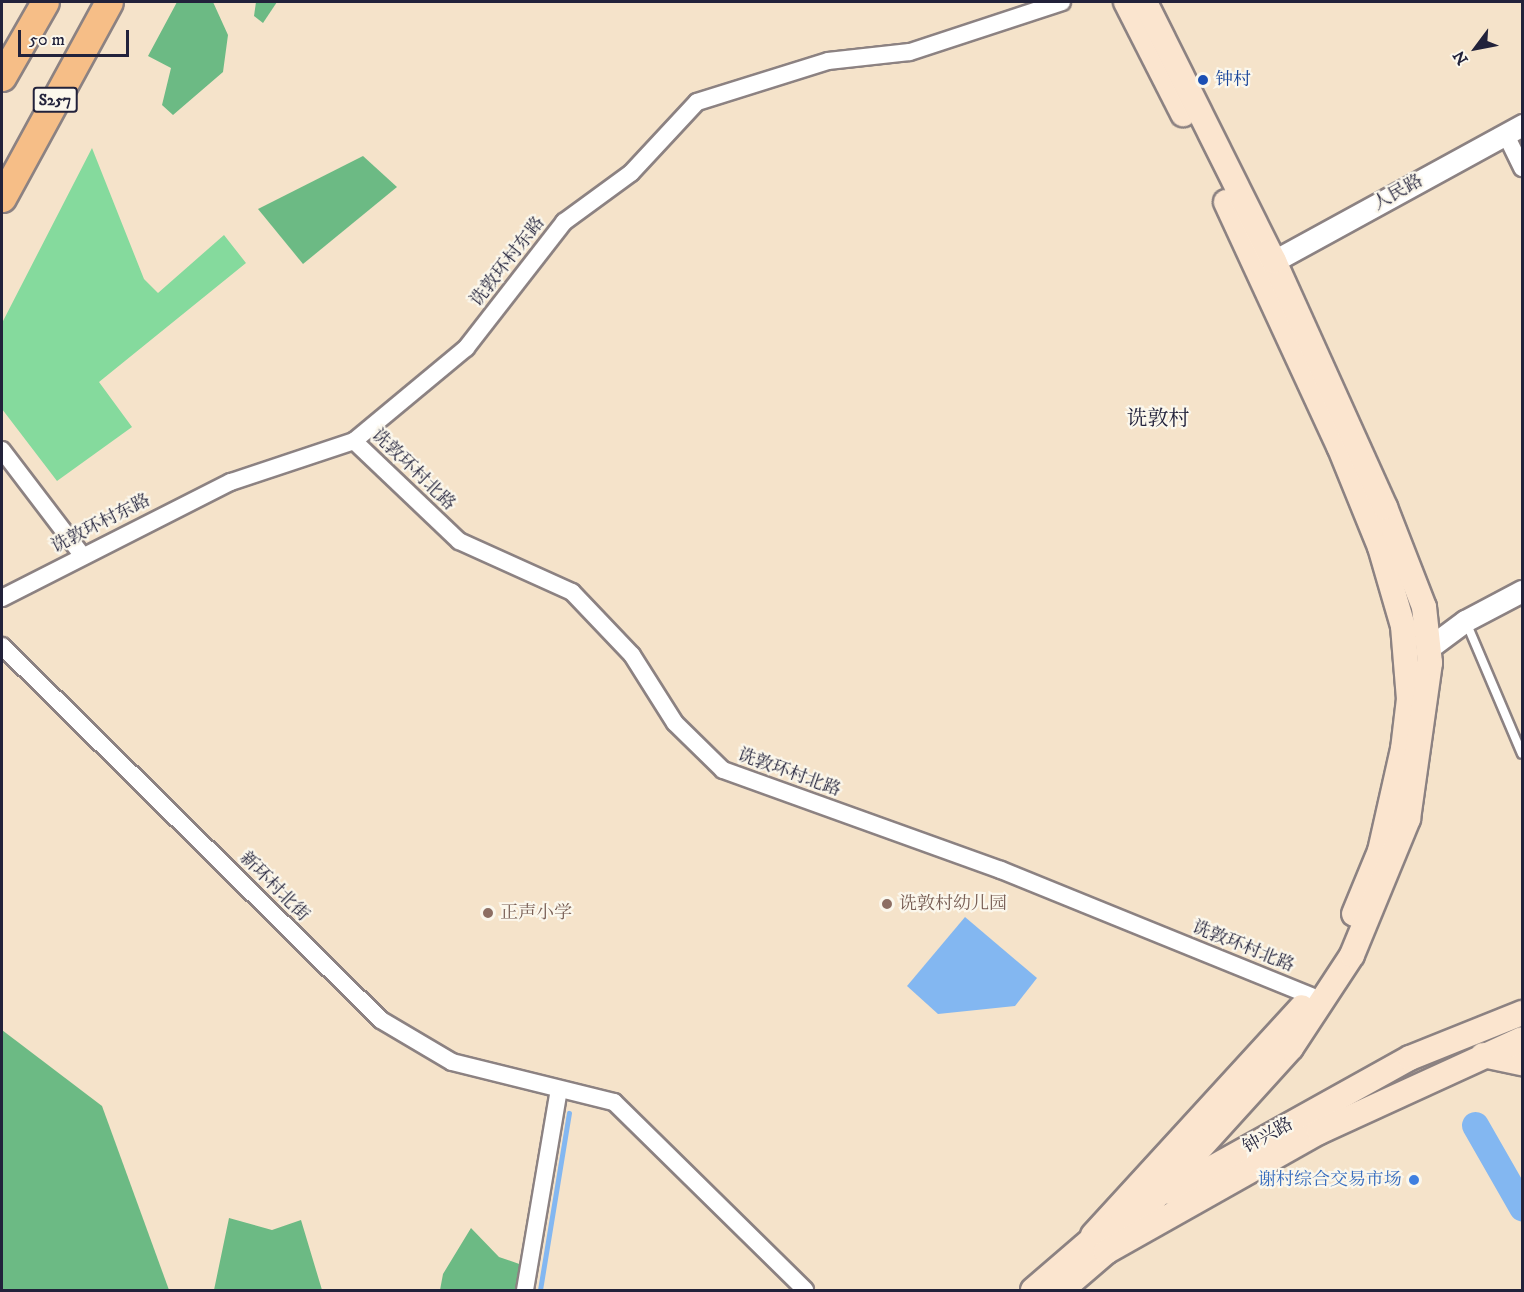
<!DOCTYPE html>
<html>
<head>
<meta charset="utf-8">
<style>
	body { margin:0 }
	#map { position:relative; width:1524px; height:1292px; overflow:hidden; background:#f5e3ca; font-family:"IM FELL DW Pica","Noto Serif SC",serif }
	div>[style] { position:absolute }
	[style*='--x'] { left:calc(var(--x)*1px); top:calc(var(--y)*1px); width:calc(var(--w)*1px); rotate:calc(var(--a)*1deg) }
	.green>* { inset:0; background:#85da9d }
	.forest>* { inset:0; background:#6cba84 }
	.water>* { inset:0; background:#83b7f1 }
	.stream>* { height:4.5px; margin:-2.25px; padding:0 2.25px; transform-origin:2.25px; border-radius:2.25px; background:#83b7f1 }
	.river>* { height:27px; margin:-13.5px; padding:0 13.5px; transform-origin:13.5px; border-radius:13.5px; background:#83b7f1 }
	.roads { filter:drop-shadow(2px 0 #8c8282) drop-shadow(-2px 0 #8c8282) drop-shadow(0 2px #8c8282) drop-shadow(0 -2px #8c8282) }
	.service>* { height:8px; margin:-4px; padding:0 4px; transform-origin:4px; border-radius:4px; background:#fff }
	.minor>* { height:16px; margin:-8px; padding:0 8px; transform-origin:8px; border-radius:8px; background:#fff }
	.tertiary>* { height:21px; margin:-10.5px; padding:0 10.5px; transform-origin:10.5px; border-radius:10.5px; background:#fff }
	.secondary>* { height:24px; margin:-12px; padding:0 12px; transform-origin:12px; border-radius:12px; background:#fbe5cf }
	.primary>* { height:27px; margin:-13.5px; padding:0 13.5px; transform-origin:13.5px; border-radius:13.5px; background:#f6be87 }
	.dots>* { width:16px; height:16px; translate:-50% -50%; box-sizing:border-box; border:3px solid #fbf7ec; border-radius:50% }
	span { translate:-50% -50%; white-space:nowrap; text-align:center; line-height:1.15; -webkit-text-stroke:4.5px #fbf7ec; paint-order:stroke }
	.shield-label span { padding:2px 4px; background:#fbf7ec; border:2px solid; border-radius:4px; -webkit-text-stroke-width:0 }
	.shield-label { font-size:16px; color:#22223b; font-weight:700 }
	.transit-label { font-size:18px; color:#164399 }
	.left { translate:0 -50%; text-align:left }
	.street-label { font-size:18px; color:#22223b }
	.education-label { font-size:18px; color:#785e54 }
	.shop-label { font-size:18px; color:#366cbe }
	.right { translate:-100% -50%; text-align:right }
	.quarter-label { font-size:21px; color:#22223b }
	.frame { position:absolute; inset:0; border:3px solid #22223b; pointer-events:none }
	.north { position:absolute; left:1446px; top:18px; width:60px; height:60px; -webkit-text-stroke:4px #fbf7ec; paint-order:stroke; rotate:238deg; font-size:16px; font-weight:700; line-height:24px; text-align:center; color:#22223b }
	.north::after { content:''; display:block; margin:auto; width:21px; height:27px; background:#22223b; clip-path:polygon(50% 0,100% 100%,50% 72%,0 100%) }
	.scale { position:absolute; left:18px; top:30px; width:111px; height:27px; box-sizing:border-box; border:3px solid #22223b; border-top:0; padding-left:8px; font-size:18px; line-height:21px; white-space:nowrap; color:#22223b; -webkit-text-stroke:4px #fbf7ec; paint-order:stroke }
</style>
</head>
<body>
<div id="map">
	<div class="green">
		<div style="clip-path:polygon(92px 148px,144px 279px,158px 293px,224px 235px,246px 263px,99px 382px,132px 427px,57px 481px,2px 409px,2px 323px)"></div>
	</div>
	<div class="forest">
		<div style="clip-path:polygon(177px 2px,213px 2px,228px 35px,223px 72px,173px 115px,162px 105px,171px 68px,148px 56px)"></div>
		<div style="clip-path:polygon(256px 2px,277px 2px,263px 23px,254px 16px)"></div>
		<div style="clip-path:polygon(363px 156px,397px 187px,303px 264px,258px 209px)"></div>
		<div style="clip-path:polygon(2px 1030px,102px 1106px,169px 1290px,2px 1290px)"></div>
		<div style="clip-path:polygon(229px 1218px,272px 1230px,301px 1220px,322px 1290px,214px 1290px)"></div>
		<div style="clip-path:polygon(471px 1228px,499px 1257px,525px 1266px,517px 1290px,440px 1290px,443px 1274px)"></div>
	</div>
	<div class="water">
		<div style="clip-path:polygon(965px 917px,1037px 978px,1015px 1006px,938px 1014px,907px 986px)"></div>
	</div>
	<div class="stream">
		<div style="--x:540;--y:1290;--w:179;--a:-80.7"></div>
	</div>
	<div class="river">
		<div style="--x:1475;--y:1125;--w:95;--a:60.2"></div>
	</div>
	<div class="roads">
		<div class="service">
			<div style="--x:1466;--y:622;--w:143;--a:67"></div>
		</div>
		<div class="minor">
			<div style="--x:1506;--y:135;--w:37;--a:64"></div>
			<div style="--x:354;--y:441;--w:145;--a:43.6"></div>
			<div style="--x:459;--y:541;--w:124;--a:24.3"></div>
			<div style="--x:572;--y:592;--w:87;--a:46.4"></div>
			<div style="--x:632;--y:655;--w:80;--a:57.7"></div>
			<div style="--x:675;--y:723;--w:67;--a:44.4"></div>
			<div style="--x:723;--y:770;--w:295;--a:19.8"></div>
			<div style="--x:1001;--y:870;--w:335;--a:22.1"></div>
			<div style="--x:2;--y:450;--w:132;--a:52.7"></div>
			<div style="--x:2;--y:598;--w:257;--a:-26.9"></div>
			<div style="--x:231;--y:482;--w:130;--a:-18.4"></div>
			<div style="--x:354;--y:441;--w:146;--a:-39.7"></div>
			<div style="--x:466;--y:348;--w:160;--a:-52.1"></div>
			<div style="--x:564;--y:222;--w:83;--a:-36.2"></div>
			<div style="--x:631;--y:173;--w:97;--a:-47.1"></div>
			<div style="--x:697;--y:102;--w:137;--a:-17.4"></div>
			<div style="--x:828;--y:61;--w:82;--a:-6.3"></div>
			<div style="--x:910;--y:52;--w:160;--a:-18.2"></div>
			<div style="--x:2;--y:646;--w:532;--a:44.62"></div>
			<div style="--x:381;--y:1020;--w:82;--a:30.6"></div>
			<div style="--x:452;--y:1062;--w:167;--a:13.9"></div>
			<div style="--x:614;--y:1102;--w:268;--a:44.5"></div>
			<div style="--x:525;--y:1290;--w:203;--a:-80.4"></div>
		</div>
		<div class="tertiary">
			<div style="--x:1274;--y:261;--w:283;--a:-28.7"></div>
			<div style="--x:1430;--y:647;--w:44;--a:-36.6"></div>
			<div style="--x:1465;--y:621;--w:64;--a:-27.8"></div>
		</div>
		<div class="secondary">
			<div style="--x:1126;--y:2;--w:126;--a:63"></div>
			<div style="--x:1226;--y:202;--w:269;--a:65.2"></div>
			<div style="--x:1339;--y:446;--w:109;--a:67.9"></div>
			<div style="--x:1380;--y:547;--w:82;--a:73.8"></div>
			<div style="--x:1403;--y:626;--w:73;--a:85.3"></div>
			<div style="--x:1409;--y:699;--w:50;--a:96.8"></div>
			<div style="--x:1403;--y:749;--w:105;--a:102.7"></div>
			<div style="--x:1380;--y:851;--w:68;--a:112.4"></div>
			<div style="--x:1483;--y:1055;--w:40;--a:12"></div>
			<div style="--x:1169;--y:1192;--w:276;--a:-29.1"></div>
			<div style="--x:1410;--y:1058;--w:121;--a:-21.9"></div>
			<div style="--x:1093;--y:1235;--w:309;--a:-47.5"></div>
			<div style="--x:1106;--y:1252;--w:275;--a:-47.8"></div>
			<div style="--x:1291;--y:1048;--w:111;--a:-56.7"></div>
			<div style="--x:1352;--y:955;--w:147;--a:-67.6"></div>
			<div style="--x:1408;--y:819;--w:158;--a:-82"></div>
			<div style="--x:1430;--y:663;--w:56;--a:-96.1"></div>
			<div style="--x:1424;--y:607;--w:107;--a:-111.3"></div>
			<div style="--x:1385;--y:507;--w:270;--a:-114.3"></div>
			<div style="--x:1274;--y:261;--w:289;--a:-116.5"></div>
			<div style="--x:1033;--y:1290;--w:95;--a:-40.7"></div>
			<div style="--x:1062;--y:1290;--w:58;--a:-40.8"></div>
			<div style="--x:1106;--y:1252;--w:244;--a:-29.4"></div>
			<div style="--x:1319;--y:1132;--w:223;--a:-24.6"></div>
		</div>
		<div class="primary">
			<div style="--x:2;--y:77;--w:86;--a:-60.2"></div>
			<div style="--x:2;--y:198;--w:223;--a:-61.4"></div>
		</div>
	</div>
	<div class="dots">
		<div style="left:1203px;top:80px;background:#1a4fb4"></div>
		<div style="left:887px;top:904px;background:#8d6e63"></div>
		<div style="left:488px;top:913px;background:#8d6e63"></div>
		<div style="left:1414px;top:1180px;background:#3f7fe0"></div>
	</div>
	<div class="shield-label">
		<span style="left:55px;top:100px">S257</span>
	</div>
	<div class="transit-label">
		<span class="left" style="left:1215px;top:80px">钟村</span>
	</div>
	<div class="street-label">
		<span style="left:1398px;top:193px;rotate:-29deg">人民路</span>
		<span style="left:508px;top:262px;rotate:-52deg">诜敦环村东路</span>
		<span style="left:413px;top:470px;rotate:44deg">诜敦环村北路</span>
		<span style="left:101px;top:524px;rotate:-27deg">诜敦环村东路</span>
		<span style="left:789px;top:773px;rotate:20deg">诜敦环村北路</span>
		<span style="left:274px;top:887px;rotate:45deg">新环村北街</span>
		<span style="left:1243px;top:947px;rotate:22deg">诜敦环村北路</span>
		<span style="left:1268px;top:1136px;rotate:-29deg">钟兴路</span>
	</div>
	<div class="education-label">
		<span class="left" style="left:899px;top:904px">诜敦村幼儿园</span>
		<span class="left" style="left:500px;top:913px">正声小学</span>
	</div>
	<div class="shop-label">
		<span class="right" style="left:1402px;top:1180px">谢村综合交易市场</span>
	</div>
	<div class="quarter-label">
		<span style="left:1158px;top:419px">诜敦村</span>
	</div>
	<div class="frame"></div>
	<div class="north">N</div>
	<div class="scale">50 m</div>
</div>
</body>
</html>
